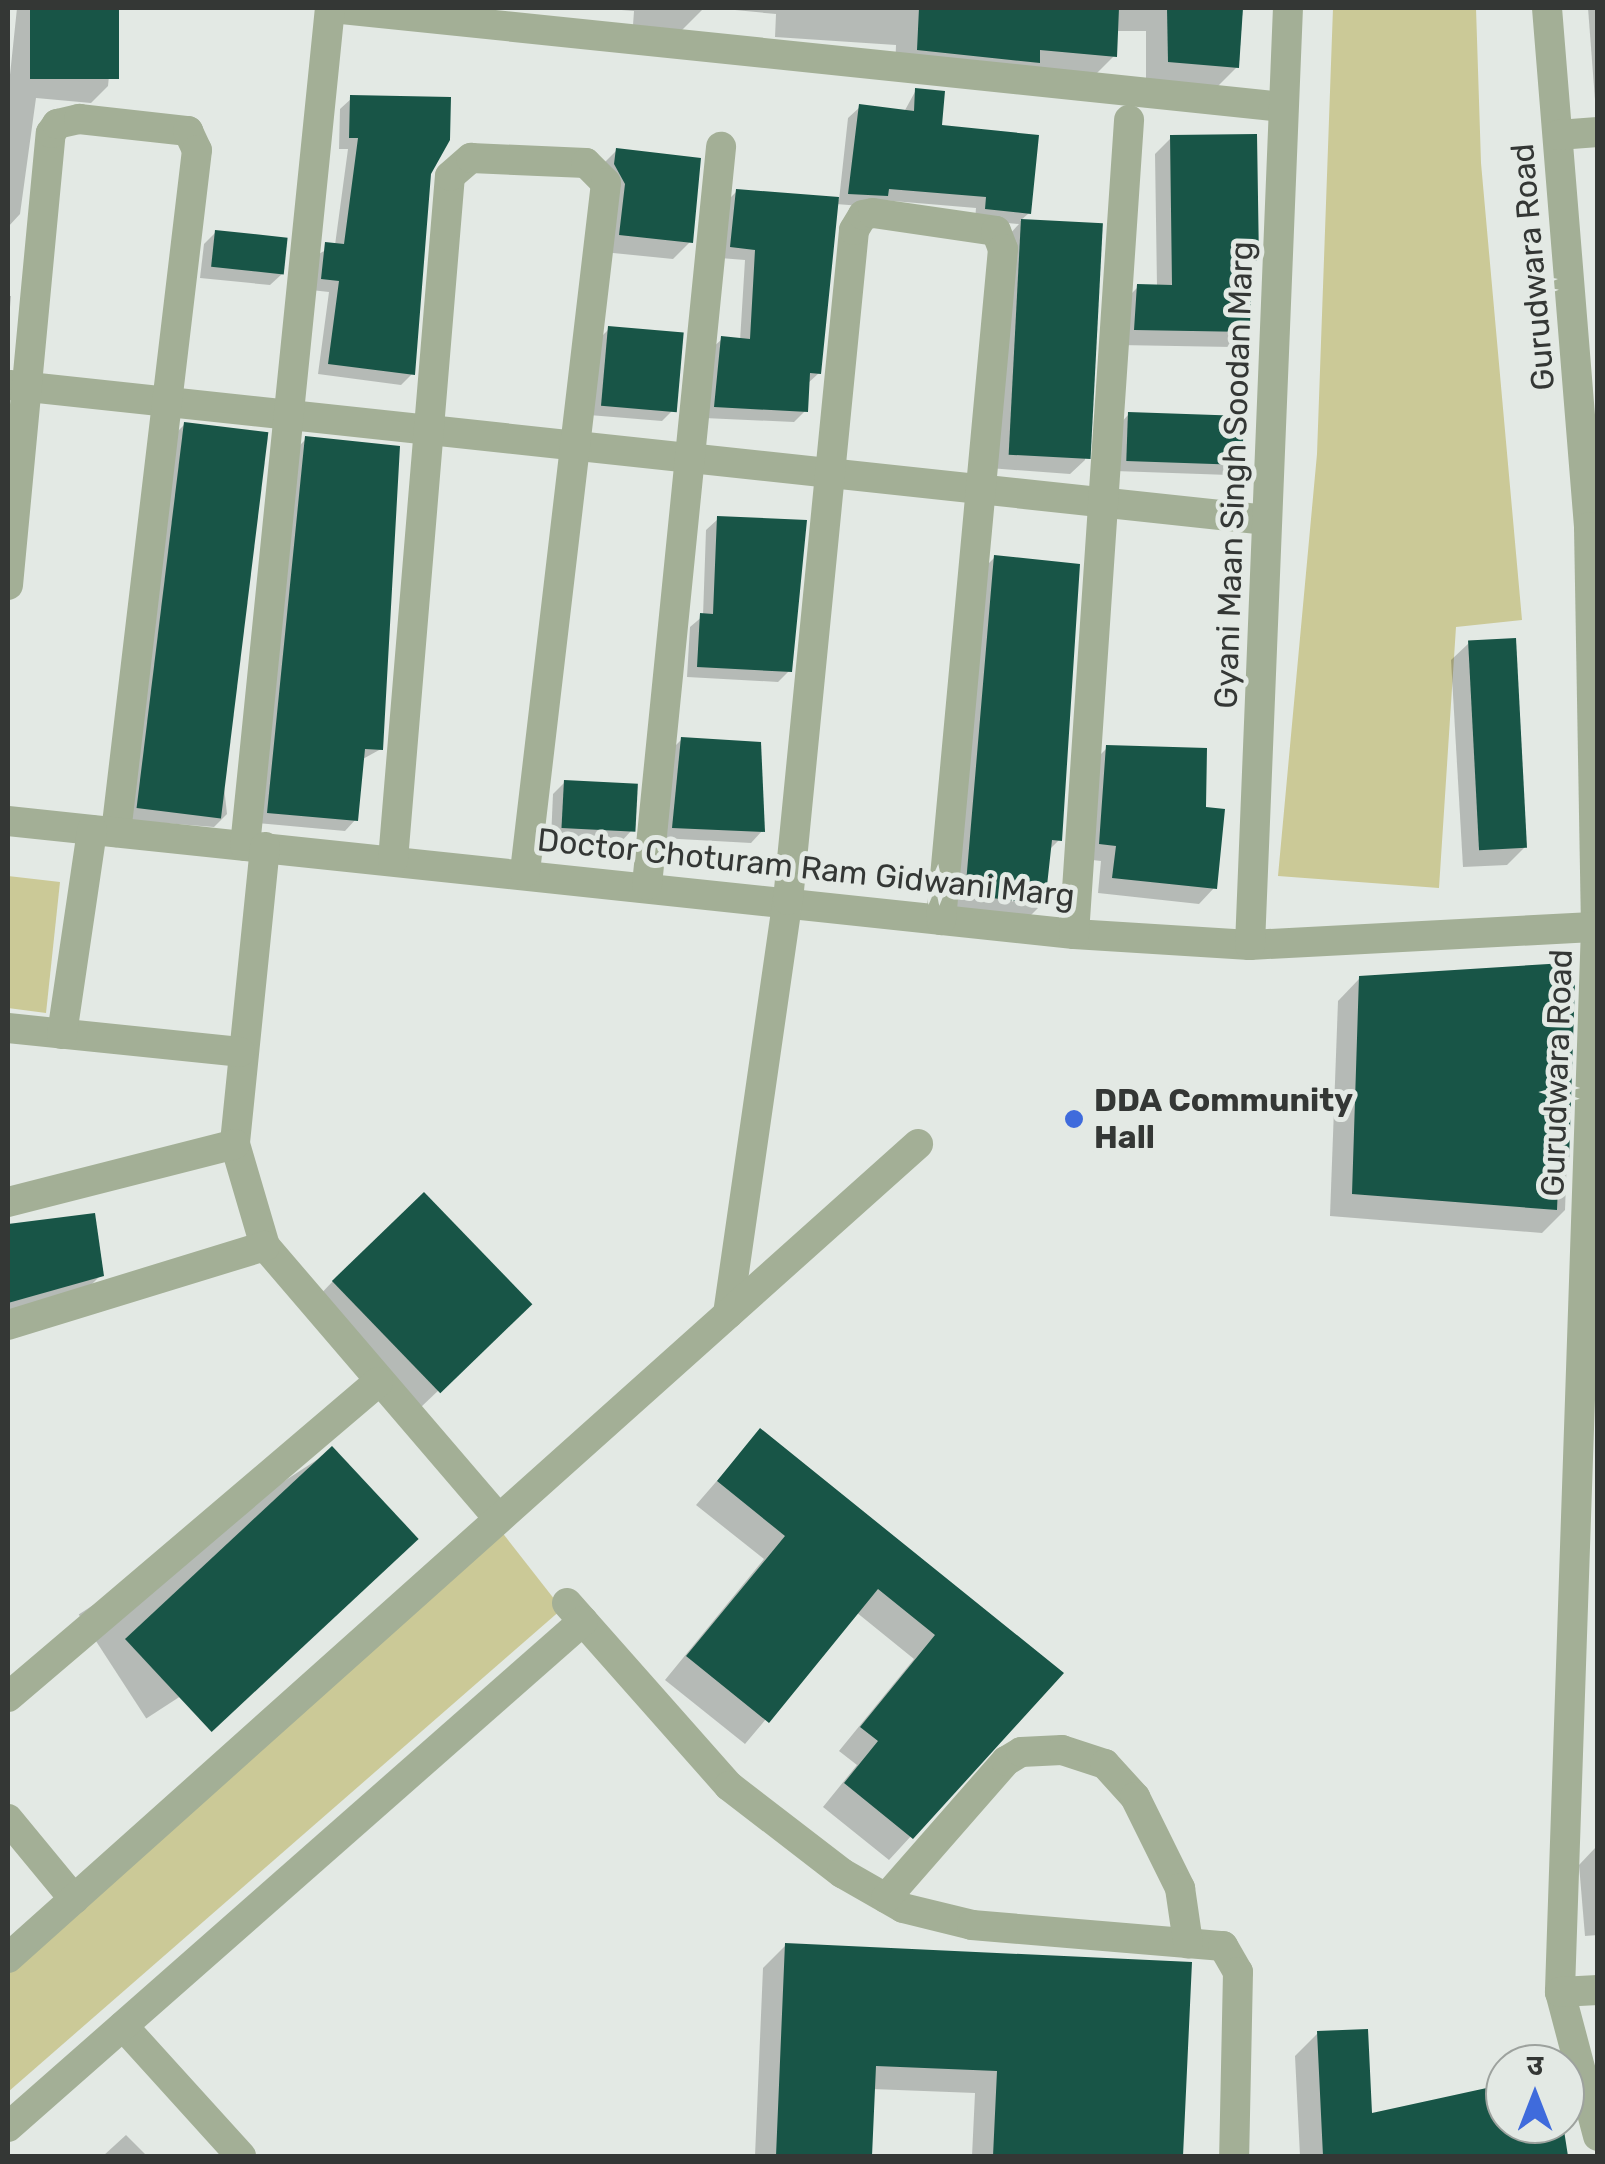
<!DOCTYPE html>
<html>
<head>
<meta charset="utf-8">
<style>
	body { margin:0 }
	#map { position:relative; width:1605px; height:2164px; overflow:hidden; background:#e3e9e4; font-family:Rubik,"Noto Sans Devanagari",sans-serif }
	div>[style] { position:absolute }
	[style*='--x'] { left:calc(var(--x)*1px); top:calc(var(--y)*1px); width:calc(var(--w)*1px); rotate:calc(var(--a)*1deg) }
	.green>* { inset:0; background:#cbc997 }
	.shadow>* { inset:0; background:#0003; transform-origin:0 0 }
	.building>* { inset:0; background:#185547; transform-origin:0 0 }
	.minor>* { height:30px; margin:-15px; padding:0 15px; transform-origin:15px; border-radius:15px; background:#a3af96 }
	.dots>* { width:28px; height:28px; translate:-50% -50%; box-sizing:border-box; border:5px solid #e3e9e4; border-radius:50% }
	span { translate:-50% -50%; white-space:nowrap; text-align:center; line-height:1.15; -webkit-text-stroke:10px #e3e9e4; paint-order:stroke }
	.street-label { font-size:32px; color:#343735 }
	.poi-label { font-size:32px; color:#343735; font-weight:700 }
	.left { translate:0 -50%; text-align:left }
	.frame { position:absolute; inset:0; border:10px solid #343735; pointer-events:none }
	.north { position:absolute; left:1485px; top:2044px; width:100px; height:100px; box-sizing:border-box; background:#e3e9e4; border:2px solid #9da29e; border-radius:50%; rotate:0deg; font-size:28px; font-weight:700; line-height:40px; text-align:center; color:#343735 }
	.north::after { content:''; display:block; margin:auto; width:35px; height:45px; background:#3f6bdc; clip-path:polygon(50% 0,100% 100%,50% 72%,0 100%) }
</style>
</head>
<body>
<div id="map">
	<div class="green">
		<div style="clip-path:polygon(1333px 8px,1476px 8px,1481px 163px,1522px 620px,1456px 627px,1439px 888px,1278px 876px,1317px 454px)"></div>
		<div style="clip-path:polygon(8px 876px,60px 882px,46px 1013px,8px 1008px)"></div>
		<div style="clip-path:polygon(494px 1522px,562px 1609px,8px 2092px,8px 1963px)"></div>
	</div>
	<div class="shadow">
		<div style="clip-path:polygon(17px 8px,116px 8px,108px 86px,91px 103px,36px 98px,20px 214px,8px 227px,8px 94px)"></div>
		<div style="clip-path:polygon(596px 8px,704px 8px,682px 30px,633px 25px,634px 11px)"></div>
		<div style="clip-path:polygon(714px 8px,1241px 8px,1237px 67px,1214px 90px,1146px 84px,1146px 31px,1115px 31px,1114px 56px,1092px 78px,895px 72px,896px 45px,775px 37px,776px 14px)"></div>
		<div style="clip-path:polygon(1588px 8px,1598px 8px,1598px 113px,1596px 113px)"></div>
		<div style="clip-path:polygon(916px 90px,940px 128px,1029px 213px,1020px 221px,1101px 225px,1085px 460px,1070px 474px,989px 468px,1008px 236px,1019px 224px,975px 220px,976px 208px,881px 200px,874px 207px,836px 204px,819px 373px,807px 384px,805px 411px,794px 422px,704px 418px,710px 350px,722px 339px,740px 341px,745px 260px,720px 258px,725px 203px,737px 191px,839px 200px,848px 118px,860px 107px,904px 112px)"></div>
		<div style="clip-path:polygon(352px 98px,429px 174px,412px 374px,401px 385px,318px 374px,329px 292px,311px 290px,315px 256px,335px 245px,348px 149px,339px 149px,340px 109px)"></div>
		<div style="clip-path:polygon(1171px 138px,1256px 260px,1249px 268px,1248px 331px,1232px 347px,1119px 345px,1122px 303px,1138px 287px,1157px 287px,1155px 154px)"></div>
		<div style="clip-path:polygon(616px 151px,690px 242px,673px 259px,603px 252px,599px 168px)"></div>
		<div style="clip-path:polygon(216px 232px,282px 274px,270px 285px,200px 278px,204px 244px)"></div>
		<div style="clip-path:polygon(8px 296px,11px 296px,8px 331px)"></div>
		<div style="clip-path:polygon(609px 329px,673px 410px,662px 421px,589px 415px,598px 340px)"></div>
		<div style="clip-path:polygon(1129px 414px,1240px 464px,1229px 475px,1115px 471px,1118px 426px)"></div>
		<div style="clip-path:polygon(184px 425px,227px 814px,214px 827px,126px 820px,171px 438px)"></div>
		<div style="clip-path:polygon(306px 439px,381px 749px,361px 760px,356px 819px,345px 831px,257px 823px,295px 450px)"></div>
		<div style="clip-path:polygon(718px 519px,789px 671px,778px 682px,687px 677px,690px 627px,703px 616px,706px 530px)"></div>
		<div style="clip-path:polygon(994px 558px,1059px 840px,1048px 851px,1043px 903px,1030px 916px,953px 907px,981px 571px)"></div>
		<div style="clip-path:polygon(1469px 643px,1525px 847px,1507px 865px,1463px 867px,1451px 660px)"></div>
		<div style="clip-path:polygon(682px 739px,762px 831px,751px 843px,661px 838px,670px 751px)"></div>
		<div style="clip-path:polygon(1107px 748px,1203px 809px,1214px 888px,1199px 904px,1098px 893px,1101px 861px,1084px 859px,1091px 764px)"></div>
		<div style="clip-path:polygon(564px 783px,631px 831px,620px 843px,551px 839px,553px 794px)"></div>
		<div style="clip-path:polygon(1360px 978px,1568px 1128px,1565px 1210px,1542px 1233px,1330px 1216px,1338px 1001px)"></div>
		<div style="clip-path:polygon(1598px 1091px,1598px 1399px,1594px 1399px)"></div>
		<div style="clip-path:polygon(18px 1247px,101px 1275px,86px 1290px,8px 1313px,8px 1248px)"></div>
		<div style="clip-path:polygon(333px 1281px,528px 1305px,420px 1408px,316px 1299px)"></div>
		<div style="clip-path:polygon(760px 1431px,1061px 1673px,889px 1860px,823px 1807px,857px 1765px,839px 1751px,914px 1659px,856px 1612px,745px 1744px,665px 1680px,764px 1559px,696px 1505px)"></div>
		<div style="left:332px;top:1450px;width:124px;height:302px;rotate:57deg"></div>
		<div style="clip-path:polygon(1596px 1847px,1598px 1935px,1585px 1936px,1579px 1865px)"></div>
		<div style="clip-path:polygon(786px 1945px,1189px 1965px,1180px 2156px,972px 2156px,975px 2093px,872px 2089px,870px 2156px,755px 2156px,763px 1968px)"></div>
		<div style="clip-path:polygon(1318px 2033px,1370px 2116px,1505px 2087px,1505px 2124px,1560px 2124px,1565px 2156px,1300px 2156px,1295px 2056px)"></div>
		<div style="clip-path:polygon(126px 2135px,147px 2156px,103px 2156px)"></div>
	</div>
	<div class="building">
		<div style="left:30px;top:8px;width:89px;height:71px"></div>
		<div style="clip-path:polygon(919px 8px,1119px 8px,1117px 57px,1040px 50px,1040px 63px,917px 50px)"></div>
		<div style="clip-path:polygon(1167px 8px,1243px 8px,1239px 68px,1168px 62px)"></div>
		<div style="clip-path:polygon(915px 88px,945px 91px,942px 125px,1039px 135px,1031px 214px,985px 209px,986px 197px,889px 189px,888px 196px,848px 194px,859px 104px,914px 111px)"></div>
		<div style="clip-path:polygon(350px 95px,451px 97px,450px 140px,431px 174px,415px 375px,328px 364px,339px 281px,321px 279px,325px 242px,344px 244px,358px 138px,349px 138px)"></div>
		<div style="clip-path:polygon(1257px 134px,1259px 261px,1251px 262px,1250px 332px,1134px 330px,1137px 284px,1172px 285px,1170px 135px)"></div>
		<div style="clip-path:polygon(616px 148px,701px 158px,693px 243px,619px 235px,625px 184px,614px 164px)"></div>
		<div style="clip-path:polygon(736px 189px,839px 197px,821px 374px,810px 373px,808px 412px,714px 407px,721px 336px,750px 339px,755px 250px,730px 247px)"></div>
		<div style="left:1021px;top:219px;width:82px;height:236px;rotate:3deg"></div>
		<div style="left:215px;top:230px;width:73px;height:37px;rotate:6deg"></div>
		<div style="left:608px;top:326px;width:76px;height:80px;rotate:5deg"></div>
		<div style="left:1128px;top:412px;width:116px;height:49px;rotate:2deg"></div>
		<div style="left:184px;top:422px;width:85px;height:389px;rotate:7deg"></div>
		<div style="clip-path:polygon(305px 436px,400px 446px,383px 750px,365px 749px,358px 821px,267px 813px)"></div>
		<div style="clip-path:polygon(717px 516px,807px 520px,792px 672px,697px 667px,700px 613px,713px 614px)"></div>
		<div style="clip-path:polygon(994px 555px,1080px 564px,1062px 841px,1052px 840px,1045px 904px,965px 895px)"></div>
		<div style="left:1516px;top:638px;width:210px;height:48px;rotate:87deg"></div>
		<div style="clip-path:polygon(681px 737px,761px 742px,765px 832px,672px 828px)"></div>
		<div style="clip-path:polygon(1106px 745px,1207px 748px,1206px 807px,1225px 809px,1217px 889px,1112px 878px,1116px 846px,1099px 844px)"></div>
		<div style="left:564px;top:780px;width:74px;height:48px;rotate:3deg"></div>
		<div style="clip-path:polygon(1565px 963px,1564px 981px,1575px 982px,1569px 1160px,1559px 1159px,1557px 1210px,1352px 1194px,1359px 976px)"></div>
		<div style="left:424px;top:1192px;width:156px;height:128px;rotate:46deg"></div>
		<div style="clip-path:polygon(95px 1213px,104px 1276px,8px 1303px,8px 1224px)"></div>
		<div style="clip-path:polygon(760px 1428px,1064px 1673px,913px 1839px,844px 1783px,878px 1741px,860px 1727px,935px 1635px,878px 1589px,769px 1723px,686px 1656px,785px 1536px,717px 1481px)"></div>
		<div style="left:332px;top:1446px;width:127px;height:283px;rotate:47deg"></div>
		<div style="clip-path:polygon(785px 1943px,1192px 1962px,1183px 2156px,993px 2156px,997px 2071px,876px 2066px,872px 2156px,776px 2156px)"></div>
		<div style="clip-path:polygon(1368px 2029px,1372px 2113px,1505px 2084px,1505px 2124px,1563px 2124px,1568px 2156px,1323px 2156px,1317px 2031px)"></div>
	</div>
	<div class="minor">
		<div style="--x:332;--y:8;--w:956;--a:5.94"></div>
		<div style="--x:1547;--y:8;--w:521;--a:85.37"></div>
		<div style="--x:1589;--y:527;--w:400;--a:89"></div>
		<div style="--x:1596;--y:927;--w:1066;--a:91.94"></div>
		<div style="--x:1560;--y:1992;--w:149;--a:75.2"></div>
		<div style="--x:1558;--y:135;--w:40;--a:-4.3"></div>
		<div style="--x:10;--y:385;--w:1264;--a:6.13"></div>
		<div style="--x:8;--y:585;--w:454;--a:-84.6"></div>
		<div style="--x:51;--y:133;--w:11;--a:-56"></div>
		<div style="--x:57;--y:124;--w:23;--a:-13"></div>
		<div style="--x:79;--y:119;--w:110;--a:6.3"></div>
		<div style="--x:188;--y:131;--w:21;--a:65"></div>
		<div style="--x:197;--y:150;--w:687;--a:96.77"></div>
		<div style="--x:8;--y:821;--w:1072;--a:6.05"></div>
		<div style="--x:1074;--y:934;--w:176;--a:3.6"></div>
		<div style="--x:1250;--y:945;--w:348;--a:-3"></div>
		<div style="--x:245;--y:846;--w:842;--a:-84.21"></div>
		<div style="--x:265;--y:847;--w:299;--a:95.8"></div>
		<div style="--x:235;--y:1144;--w:106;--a:73.6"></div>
		<div style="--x:265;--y:1246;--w:357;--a:49.4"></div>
		<div style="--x:393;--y:860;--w:686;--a:-85.24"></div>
		<div style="--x:450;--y:176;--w:28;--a:-41"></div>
		<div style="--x:471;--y:158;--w:115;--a:2.5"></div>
		<div style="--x:586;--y:163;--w:28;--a:45"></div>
		<div style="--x:606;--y:183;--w:694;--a:96.71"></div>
		<div style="--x:647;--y:885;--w:742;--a:-84.27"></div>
		<div style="--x:1074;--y:934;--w:816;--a:-86.13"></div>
		<div style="--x:1250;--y:945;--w:938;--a:-87.68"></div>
		<div style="--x:8;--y:1028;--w:233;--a:5.9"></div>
		<div style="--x:62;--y:1034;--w:206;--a:-81.6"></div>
		<div style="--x:8;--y:1202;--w:234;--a:-14.3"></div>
		<div style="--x:728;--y:1314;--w:418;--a:-81.8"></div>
		<div style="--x:788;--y:900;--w:673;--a:-84.37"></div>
		<div style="--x:854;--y:230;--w:17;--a:-59"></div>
		<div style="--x:863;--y:215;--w:10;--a:-11"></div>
		<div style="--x:873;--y:213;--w:124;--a:8.3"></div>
		<div style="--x:996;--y:231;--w:19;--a:69"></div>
		<div style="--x:1003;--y:249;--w:674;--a:95.28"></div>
		<div style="--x:8;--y:1325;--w:269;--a:-17.1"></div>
		<div style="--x:567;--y:1603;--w:244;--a:48.5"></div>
		<div style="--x:729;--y:1786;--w:143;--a:37.6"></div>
		<div style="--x:842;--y:1873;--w:70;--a:29.8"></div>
		<div style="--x:903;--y:1908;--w:71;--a:13.8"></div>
		<div style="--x:972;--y:1925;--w:252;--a:4.8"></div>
		<div style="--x:1223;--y:1946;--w:30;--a:60"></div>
		<div style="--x:1238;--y:1972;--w:184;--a:91.2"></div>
		<div style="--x:8;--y:1697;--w:486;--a:-40.4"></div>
		<div style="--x:8;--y:1819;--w:104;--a:50.5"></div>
		<div style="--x:886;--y:1898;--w:182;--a:-48.8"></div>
		<div style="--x:1006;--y:1761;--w:17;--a:-31"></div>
		<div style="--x:1021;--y:1752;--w:41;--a:-2.8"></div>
		<div style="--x:1062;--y:1750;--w:45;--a:18"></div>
		<div style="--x:1105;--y:1764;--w:45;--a:47.7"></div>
		<div style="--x:1135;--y:1797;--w:102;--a:63.7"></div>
		<div style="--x:1180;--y:1888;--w:56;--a:81.7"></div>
		<div style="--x:8;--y:1958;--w:1221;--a:-41.81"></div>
		<div style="--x:1560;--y:1992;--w:38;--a:-3"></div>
		<div style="--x:123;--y:2026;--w:176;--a:47.8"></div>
		<div style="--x:8;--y:2127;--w:766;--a:-41.35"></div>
	</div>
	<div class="dots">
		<div style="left:1074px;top:1119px;background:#3f6bdc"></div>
	</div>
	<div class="street-label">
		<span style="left:1533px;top:267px;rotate:-95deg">Gurudwara Road</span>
		<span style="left:1234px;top:475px;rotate:-88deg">Gyani Maan Singh Soodan Marg</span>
		<span style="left:806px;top:868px;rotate:6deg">Doctor Choturam Ram Gidwani Marg</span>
		<span style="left:1557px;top:1073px;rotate:-88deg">Gurudwara Road</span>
	</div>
	<div class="poi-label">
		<span class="left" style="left:1094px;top:1119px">DDA Community<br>Hall</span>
	</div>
	<div class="frame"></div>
	<div class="north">उ</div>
</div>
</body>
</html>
